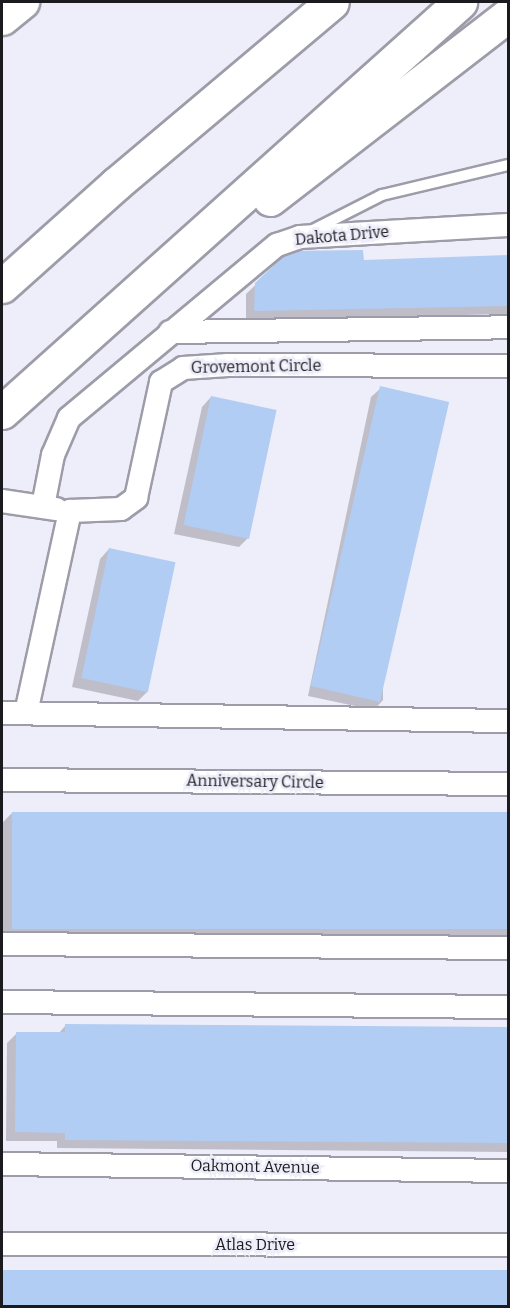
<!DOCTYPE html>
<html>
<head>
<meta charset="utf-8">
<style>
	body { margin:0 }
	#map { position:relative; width:510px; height:1308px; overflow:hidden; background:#eeedfa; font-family:Bitter,serif }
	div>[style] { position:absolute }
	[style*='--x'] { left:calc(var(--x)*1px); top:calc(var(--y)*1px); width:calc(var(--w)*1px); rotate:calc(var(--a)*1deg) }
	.shadow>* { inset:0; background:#0003; transform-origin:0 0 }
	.building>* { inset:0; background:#b2cdf3; transform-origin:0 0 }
	.roads { filter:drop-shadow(2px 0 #9d9ca8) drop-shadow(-2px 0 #9d9ca8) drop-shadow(0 2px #9d9ca8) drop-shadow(0 -2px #9d9ca8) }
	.lane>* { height:10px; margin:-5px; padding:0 5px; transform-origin:5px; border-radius:5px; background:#fff }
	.street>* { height:22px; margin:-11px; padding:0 11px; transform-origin:11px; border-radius:11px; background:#fff }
	.primary>* { height:33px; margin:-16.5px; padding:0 16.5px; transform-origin:16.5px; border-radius:16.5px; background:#fff }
	.highway>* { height:33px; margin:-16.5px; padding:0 16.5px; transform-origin:16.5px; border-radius:16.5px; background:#fff }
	span { translate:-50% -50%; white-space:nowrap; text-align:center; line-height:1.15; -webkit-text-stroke:5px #eeedfa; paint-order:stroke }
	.street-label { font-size:16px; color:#1b1b1f }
	.frame { position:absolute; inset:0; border:3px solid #1b1b1f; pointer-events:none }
</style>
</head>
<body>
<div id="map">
	<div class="shadow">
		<div style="clip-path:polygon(290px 252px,363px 262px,508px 256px,508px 314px,246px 320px,246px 294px)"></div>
		<div style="clip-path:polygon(381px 388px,383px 700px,374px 710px,308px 696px,371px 397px)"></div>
		<div style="clip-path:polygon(211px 397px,248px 538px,239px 547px,174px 534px,202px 407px)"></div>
		<div style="clip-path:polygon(109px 549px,147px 692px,138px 701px,72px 687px,100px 559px)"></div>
		<div style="clip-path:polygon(12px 813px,508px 816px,508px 941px,3px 938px,3px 822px)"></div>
		<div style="clip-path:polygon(66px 1025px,508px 1028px,508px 1152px,57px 1148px,57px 1141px,6px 1141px,7px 1043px,16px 1034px,58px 1034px)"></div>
		<div style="left:4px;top:1272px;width:504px;height:34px"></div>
	</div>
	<div class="building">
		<div style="clip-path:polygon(363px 250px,364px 260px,508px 255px,508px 306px,254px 311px,255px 283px,289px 251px)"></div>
		<div style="left:380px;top:386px;width:71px;height:308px;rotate:13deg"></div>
		<div style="left:211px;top:396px;width:67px;height:132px;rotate:12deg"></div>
		<div style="left:109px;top:548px;width:68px;height:133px;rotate:12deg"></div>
		<div style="left:12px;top:812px;width:496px;height:117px"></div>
		<div style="clip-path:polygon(65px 1024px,508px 1027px,508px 1143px,65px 1140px,65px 1133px,15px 1132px,16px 1032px,65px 1032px)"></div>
		<div style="left:3px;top:1270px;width:505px;height:36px"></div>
	</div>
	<div class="roads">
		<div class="lane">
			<div style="--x:311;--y:231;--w:80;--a:-26.9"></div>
			<div style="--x:382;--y:195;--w:130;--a:-13.4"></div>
		</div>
		<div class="street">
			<div style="--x:170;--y:332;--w:338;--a:-0.8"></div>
			<div style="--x:2;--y:501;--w:55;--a:8.4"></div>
			<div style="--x:43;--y:506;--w:52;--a:-78.9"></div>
			<div style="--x:53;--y:455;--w:40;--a:-66.6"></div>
			<div style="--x:69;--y:418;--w:271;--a:-39.8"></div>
			<div style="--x:277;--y:245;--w:24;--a:-19"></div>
			<div style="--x:300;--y:237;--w:208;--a:-3.3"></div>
			<div style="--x:2;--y:713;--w:506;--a:0.91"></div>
			<div style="--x:26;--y:713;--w:207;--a:-77.7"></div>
			<div style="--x:70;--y:511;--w:51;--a:-2.2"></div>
			<div style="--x:121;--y:509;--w:19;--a:-36"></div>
			<div style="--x:136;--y:498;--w:119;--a:-77.8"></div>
			<div style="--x:161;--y:382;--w:26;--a:-32"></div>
			<div style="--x:183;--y:368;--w:45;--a:-3.8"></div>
			<div style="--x:228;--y:365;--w:280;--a:0.2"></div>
			<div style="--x:2;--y:780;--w:506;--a:0.45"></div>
			<div style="--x:2;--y:944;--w:506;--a:0.45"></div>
			<div style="--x:2;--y:1002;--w:506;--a:0.57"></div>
			<div style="--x:2;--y:1164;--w:506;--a:0.79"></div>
			<div style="--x:2;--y:1244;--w:506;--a:0.11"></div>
		</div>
		<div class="primary">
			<div style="--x:2;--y:18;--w:26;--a:-39"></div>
		</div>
		<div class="highway">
			<div style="--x:270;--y:199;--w:301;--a:-37.7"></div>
			<div style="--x:2;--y:286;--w:153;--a:-41.8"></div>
			<div style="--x:116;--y:184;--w:282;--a:-40.1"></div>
			<div style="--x:2;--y:412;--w:615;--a:-41.83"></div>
		</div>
	</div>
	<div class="street-label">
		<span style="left:342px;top:236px;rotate:-5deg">Dakota Drive</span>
		<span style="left:256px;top:367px;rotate:-1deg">Grovemont Circle</span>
		<span style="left:255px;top:782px;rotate:1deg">Anniversary Circle</span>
		<span style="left:255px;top:1167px;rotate:1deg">Oakmont Avenue</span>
		<span style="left:255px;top:1245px">Atlas Drive</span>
	</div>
	<div class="frame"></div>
</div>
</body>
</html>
